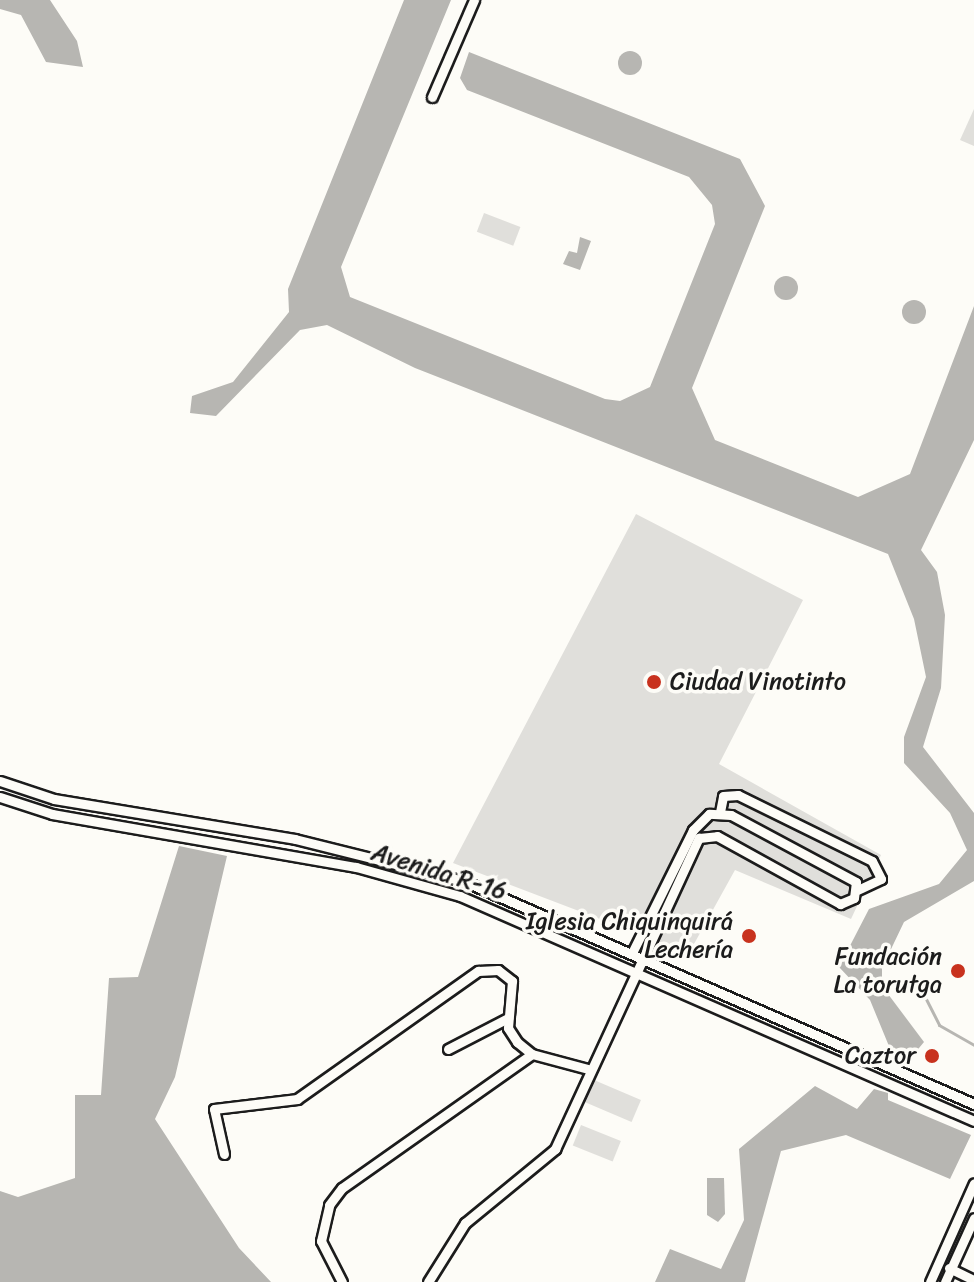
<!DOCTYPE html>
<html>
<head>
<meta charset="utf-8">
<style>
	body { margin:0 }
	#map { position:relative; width:974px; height:1282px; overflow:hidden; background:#fdfcf7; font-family:Sriracha,sans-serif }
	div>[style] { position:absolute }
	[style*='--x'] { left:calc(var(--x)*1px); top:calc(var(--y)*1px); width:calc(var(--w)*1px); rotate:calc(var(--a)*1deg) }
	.green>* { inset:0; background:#e0dfdb; transform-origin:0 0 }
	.water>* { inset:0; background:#b7b6b2 }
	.round { border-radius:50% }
	.stream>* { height:3px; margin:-1.5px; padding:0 1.5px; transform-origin:1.5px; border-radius:1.5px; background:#b7b6b2 }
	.roads { filter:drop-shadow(2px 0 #1c1c1c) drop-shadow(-2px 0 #1c1c1c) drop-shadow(0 2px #1c1c1c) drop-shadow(0 -2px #1c1c1c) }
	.minor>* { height:9px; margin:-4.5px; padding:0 4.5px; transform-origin:4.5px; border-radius:4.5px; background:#fdfcf7 }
	.dots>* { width:22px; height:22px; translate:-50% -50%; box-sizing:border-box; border:4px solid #fdfcf7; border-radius:50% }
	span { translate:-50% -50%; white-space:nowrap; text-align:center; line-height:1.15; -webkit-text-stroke:7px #fdfcf7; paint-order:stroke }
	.poi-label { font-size:24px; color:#1c1c1c }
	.left { translate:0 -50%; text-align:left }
	.right { translate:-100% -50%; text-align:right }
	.street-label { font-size:24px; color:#1c1c1c }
</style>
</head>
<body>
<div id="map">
	<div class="green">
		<div style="clip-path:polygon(974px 109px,974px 146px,960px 140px)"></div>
		<div style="left:484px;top:213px;width:39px;height:20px;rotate:21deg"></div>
		<div style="clip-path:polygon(636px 514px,803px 600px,719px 764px,881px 855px,851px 919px,735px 870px,689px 953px,453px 863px)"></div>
		<div style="left:594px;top:1080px;width:51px;height:24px;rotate:23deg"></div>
		<div style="left:581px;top:1125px;width:43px;height:22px;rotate:22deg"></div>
	</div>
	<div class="water">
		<div style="clip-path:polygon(0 0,50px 0,77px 41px,83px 67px,46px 62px,21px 15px,0 9px)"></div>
		<div style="clip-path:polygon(404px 0,451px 0,341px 267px,350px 297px,605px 399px,620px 401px,650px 387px,715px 224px,712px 205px,689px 177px,467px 90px,460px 78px,469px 52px,740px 159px,765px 206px,692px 388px,715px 440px,858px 497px,910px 474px,974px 306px,974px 440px,921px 550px,937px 572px,945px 615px,941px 688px,923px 747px,974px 813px,974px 881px,904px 922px,882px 968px,882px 986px,924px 1042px,909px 1060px,891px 1051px,870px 1000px,839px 967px,869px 909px,939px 884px,967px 850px,950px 813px,904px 763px,904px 737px,926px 677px,914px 619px,888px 554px,415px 368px,327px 325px,300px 330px,216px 416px,190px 413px,192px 396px,233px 382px,289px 312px,288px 289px)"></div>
		<div class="round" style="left:618px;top:51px;width:24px;height:24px"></div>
		<div style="clip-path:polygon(580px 237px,591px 241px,580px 270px,563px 264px,569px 251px,577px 253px)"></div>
		<div class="round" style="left:774px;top:276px;width:24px;height:24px"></div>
		<div class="round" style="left:902px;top:300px;width:24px;height:24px"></div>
		<div style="clip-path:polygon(179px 846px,227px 856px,175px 1077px,155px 1119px,239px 1248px,271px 1282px,0 1282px,0 1191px,18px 1197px,75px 1178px,75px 1095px,101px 1095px,109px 978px,138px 977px)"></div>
		<div style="clip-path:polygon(815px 1086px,857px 1109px,874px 1089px,888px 1093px,888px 1100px,971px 1135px,950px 1179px,846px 1135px,781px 1151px,745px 1282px,655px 1282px,670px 1249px,721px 1269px,744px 1220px,739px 1149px)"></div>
		<div style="clip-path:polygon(724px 1178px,725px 1214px,718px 1222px,707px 1215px,707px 1178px)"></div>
	</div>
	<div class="stream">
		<div style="--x:926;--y:999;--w:29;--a:63"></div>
		<div style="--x:939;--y:1025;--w:40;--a:29.7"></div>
	</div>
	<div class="roads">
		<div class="minor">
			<div style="--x:432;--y:97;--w:106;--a:-66.6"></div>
			<div style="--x:0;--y:781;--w:57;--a:18.4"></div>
			<div style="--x:54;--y:799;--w:244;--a:9.4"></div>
			<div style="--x:295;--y:839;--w:174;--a:14"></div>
			<div style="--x:464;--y:881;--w:557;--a:23.62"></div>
			<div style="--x:0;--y:797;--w:55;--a:18.1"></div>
			<div style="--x:52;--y:814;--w:309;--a:9.9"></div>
			<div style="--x:356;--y:867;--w:108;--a:15.6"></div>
			<div style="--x:460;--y:896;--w:561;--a:23.64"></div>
			<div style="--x:720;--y:812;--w:16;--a:-79"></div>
			<div style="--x:723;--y:796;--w:15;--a:-4"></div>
			<div style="--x:738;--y:795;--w:149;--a:26.2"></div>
			<div style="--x:872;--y:861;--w:20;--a:63"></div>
			<div style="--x:881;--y:879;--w:26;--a:155"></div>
			<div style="--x:448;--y:1049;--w:68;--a:-27.3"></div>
			<div style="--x:224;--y:1154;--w:46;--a:-102.5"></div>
			<div style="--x:214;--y:1109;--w:84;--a:-6.9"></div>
			<div style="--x:297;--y:1099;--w:222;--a:-35.3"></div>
			<div style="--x:478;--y:971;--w:20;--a:-3"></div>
			<div style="--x:498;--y:970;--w:18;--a:38"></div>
			<div style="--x:512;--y:981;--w:47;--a:94.9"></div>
			<div style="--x:508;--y:1028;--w:17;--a:57"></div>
			<div style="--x:517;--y:1042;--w:19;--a:39"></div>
			<div style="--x:532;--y:1054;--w:58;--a:15"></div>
			<div style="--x:949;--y:1268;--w:28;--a:26"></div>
			<div style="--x:342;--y:1282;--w:46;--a:-117.1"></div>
			<div style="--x:321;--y:1241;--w:37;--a:-77"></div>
			<div style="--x:329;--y:1205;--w:21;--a:-53"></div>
			<div style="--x:342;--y:1188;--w:232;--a:-35.2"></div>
			<div style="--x:428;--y:1282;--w:70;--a:-57.9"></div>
			<div style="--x:465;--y:1223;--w:117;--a:-39.4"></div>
			<div style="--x:555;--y:1149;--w:343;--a:-65.2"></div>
			<div style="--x:699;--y:838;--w:18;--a:-6"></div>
			<div style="--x:717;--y:836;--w:141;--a:28.9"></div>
			<div style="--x:840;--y:904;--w:15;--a:-23"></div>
			<div style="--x:854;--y:898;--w:16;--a:-83"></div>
			<div style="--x:856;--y:882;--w:142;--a:-151.8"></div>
			<div style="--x:731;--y:815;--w:22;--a:-177"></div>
			<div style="--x:709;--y:814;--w:23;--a:135"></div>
			<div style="--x:693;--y:830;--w:137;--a:116.4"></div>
			<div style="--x:930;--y:1282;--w:108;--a:-66"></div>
			<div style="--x:945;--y:1282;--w:70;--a:-65.6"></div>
		</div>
	</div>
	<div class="dots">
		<div style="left:654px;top:682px;background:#c8321e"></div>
		<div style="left:749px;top:936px;background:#c8321e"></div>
		<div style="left:958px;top:971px;background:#c8321e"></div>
		<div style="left:932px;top:1056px;background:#c8321e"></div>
	</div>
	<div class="poi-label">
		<span class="left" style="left:670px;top:682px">Ciudad Vinotinto</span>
		<span class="right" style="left:733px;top:936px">Iglesia Chiquinquirá<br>Lechería</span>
		<span class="right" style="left:942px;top:971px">Fundación<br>La torutga</span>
		<span class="right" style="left:916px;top:1056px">Caztor</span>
	</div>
	<div class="street-label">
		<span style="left:439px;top:872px;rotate:17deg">Avenida R-16</span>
	</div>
</div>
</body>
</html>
